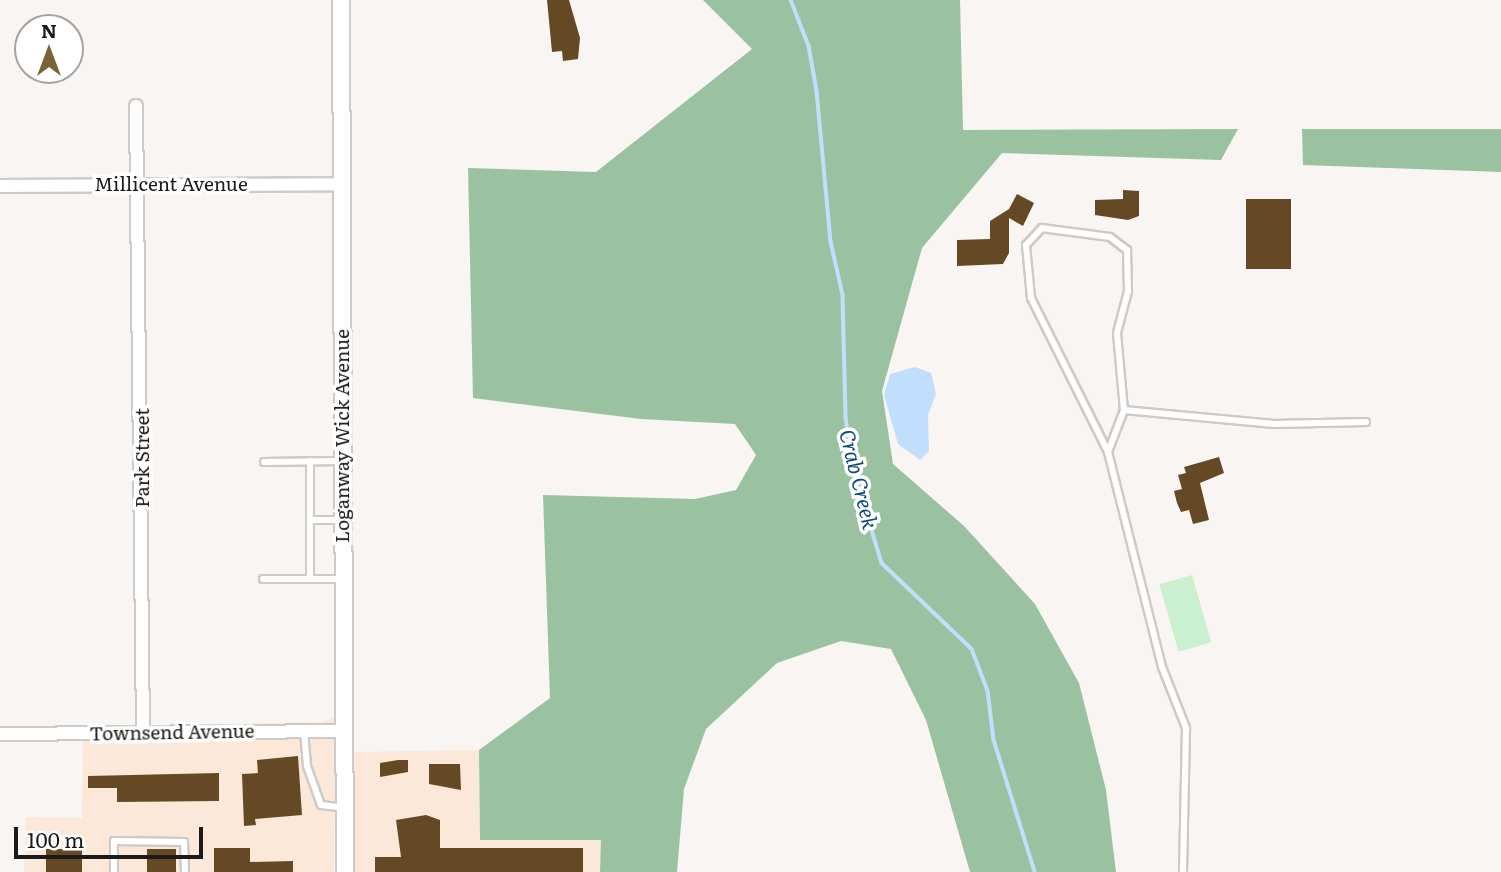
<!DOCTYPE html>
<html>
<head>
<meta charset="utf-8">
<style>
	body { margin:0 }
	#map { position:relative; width:1501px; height:872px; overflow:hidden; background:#f8f5f2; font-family:Literata,serif }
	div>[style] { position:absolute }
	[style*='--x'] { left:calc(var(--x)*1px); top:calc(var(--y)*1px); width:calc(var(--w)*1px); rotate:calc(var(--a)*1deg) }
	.commercial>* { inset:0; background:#fce8d8 }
	.green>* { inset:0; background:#caf0cf; transform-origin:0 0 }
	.forest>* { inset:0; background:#9bc2a0 }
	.water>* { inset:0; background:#c1dffd }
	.stream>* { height:3.5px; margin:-1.75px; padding:0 1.75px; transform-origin:1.75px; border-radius:1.75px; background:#c1dffd }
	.building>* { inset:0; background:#654924; transform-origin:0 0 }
	.roads { filter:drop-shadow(2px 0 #cdcac7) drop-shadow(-2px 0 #cdcac7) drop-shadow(0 2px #cdcac7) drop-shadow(0 -2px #cdcac7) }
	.service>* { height:6px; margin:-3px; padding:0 3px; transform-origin:3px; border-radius:3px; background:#fff }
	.minor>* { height:12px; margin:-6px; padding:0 6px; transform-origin:6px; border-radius:6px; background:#fff }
	.tertiary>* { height:16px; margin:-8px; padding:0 8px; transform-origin:8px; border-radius:8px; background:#fff }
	span { translate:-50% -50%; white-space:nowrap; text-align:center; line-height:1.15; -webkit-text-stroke:7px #fff; paint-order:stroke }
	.street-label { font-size:19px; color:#1b1a19 }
	.water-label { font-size:21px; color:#114a76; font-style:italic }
	.north { position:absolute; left:14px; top:14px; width:70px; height:70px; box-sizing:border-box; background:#fff; border:2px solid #a4a3a3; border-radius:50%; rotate:0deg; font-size:19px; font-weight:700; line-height:28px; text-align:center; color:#1b1a19 }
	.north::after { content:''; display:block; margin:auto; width:24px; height:32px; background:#796534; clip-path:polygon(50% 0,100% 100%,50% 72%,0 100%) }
	.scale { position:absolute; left:14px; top:827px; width:189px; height:32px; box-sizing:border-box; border:4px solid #1b1a19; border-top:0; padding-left:9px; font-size:21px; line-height:24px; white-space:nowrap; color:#1b1a19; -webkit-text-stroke:5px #fff; paint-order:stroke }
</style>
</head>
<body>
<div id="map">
	<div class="commercial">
		<div style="clip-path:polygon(336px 717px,334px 872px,24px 872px,26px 817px,82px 818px,83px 727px,324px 722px)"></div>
		<div style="clip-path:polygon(479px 750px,480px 840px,602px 840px,600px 872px,353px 872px,354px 752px)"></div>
	</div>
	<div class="green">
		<div style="left:1192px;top:575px;width:70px;height:34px;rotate:74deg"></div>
	</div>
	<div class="forest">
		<div style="clip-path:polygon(703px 0,960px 0,963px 130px,1238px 129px,1221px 160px,1002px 153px,922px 248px,882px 391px,893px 464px,964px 526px,1035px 604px,1079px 683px,1106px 790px,1116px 872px,970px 872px,926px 720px,891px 649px,841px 641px,777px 663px,706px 729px,684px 789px,677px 872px,600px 872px,601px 840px,480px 840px,479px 750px,550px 698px,543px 495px,695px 499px,736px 490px,756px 455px,735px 424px,641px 419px,473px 398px,468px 168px,596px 172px,752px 49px)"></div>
		<div style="clip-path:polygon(1302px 129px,1501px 129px,1501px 172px,1303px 165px)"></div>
	</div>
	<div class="water">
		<div style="clip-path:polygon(915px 367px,931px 373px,936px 394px,928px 415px,929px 451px,920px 460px,898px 444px,884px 395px,890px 374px)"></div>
	</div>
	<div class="stream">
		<div style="--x:791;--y:0;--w:49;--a:68.6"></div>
		<div style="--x:809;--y:46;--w:46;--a:79.9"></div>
		<div style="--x:817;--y:91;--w:152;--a:84.7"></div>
		<div style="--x:831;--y:242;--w:54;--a:77.2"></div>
		<div style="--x:843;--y:295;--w:123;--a:88.6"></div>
		<div style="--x:846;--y:418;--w:54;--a:81.4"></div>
		<div style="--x:854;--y:471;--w:96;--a:73.1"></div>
		<div style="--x:882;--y:563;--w:124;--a:43.7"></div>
		<div style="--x:972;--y:649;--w:45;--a:69.1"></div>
		<div style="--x:988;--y:691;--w:49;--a:83"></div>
		<div style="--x:994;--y:740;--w:138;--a:72.7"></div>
	</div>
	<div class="building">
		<div style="clip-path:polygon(547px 0,569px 0,580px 38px,578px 59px,563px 61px,562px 51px,552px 52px)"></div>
		<div style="clip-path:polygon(1123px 190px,1139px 191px,1139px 216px,1128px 220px,1095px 215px,1095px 200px,1123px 199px)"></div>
		<div style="clip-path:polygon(1017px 194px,1034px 203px,1023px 226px,1009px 218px,1009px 253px,1003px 264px,957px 266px,957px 240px,990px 239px,990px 221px,1009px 209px)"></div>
		<div style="left:1246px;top:199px;width:45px;height:70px"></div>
		<div style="clip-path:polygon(1219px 457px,1224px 473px,1200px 483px,1209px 520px,1193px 524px,1189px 510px,1181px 512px,1177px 503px,1174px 491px,1182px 489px,1178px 475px,1186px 473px,1184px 467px)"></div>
		<div style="clip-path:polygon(298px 756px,302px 815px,255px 819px,256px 825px,244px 826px,242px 774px,258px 773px,257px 760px)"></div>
		<div style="clip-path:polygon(398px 760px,408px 760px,408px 772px,380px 777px,380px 763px)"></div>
		<div style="clip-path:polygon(429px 764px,460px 764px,461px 790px,429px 784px)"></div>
		<div style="clip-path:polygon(219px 773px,219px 801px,117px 802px,117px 788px,88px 788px,88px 776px)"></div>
		<div style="clip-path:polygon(426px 815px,440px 820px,440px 848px,583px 848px,583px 872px,375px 872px,375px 857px,401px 857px,396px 820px)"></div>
		<div style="clip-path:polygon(214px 848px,250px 848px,250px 862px,293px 861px,293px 872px,214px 872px)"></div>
		<div style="left:46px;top:849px;width:36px;height:23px"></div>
		<div style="left:147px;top:849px;width:29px;height:23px"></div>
	</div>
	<div class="roads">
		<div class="service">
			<div style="--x:1124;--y:410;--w:151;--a:5.3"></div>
			<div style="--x:1274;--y:424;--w:92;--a:-1.2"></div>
			<div style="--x:1108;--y:452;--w:45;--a:-69.1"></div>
			<div style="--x:1124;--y:410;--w:77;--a:-95.2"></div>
			<div style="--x:1117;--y:333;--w:43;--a:-75.3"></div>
			<div style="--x:1128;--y:291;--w:41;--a:-91.4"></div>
			<div style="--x:1127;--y:250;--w:21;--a:-143"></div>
			<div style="--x:1110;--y:237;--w:69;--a:-172.5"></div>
			<div style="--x:1042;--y:228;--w:23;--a:133"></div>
			<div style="--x:1026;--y:245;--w:53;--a:84.6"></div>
			<div style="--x:1031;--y:298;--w:172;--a:63.4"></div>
			<div style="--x:1108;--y:452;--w:222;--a:75.9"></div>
			<div style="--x:1162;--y:667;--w:66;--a:68.5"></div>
			<div style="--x:1186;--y:728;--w:144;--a:91.2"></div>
			<div style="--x:310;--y:461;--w:118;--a:90"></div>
			<div style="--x:264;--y:462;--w:78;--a:-0.7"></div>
			<div style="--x:310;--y:520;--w:32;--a:0"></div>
			<div style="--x:263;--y:579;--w:79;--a:0"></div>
			<div style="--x:304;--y:731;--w:35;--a:85"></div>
			<div style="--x:307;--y:766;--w:41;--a:70.3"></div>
			<div style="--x:321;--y:805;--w:23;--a:7"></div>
			<div style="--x:114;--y:872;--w:31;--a:-90"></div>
			<div style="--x:114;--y:841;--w:70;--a:0.8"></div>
			<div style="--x:184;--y:842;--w:30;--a:88"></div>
		</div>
		<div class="minor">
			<div style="--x:136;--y:106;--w:626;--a:89.36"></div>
			<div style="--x:0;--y:186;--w:341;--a:-0.3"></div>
			<div style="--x:0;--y:734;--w:343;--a:-0.5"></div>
		</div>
		<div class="tertiary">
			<div style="--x:341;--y:0;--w:872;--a:89.74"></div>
		</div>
	</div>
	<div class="street-label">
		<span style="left:171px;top:184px">Millicent Avenue</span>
		<span style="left:342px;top:436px;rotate:-90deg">Loganway Wick Avenue</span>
		<span style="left:142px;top:458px;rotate:-90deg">Park Street</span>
		<span style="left:172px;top:732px;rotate:-1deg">Townsend Avenue</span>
	</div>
	<div class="water-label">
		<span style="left:860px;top:479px;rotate:76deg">Crab Creek</span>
	</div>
	<div class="north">N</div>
	<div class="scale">100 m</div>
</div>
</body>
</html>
